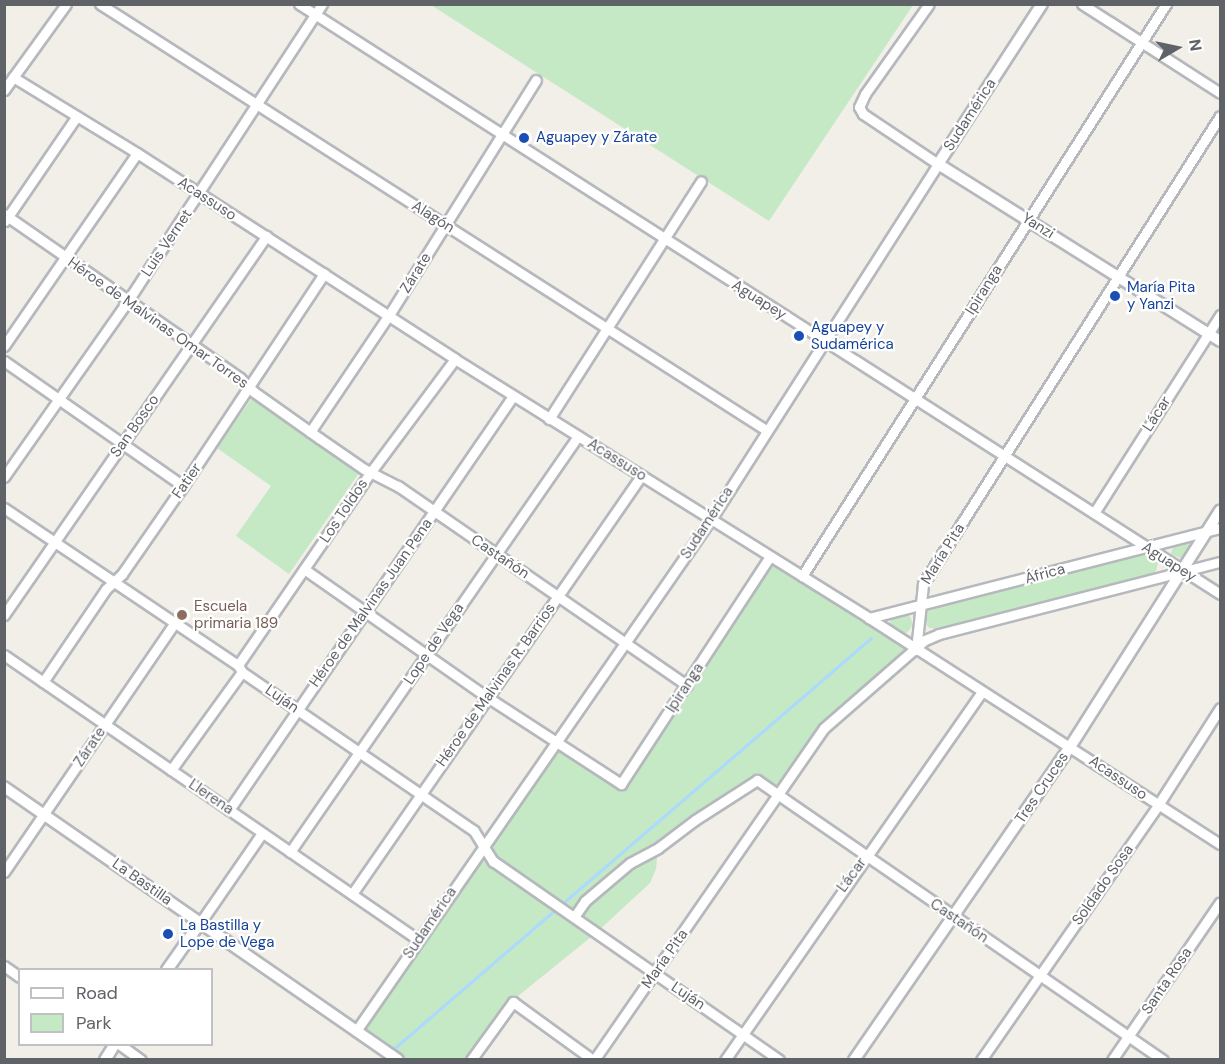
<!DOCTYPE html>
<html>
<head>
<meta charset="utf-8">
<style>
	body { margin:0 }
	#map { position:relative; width:1225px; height:1064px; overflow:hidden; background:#f1efe8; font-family:"DM Sans",sans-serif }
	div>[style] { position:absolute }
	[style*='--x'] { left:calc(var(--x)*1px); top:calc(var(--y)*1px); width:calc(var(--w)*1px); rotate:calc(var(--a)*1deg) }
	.green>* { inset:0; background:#c5e8c5 }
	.round { border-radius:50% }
	.stream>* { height:3px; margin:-1.5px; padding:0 1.5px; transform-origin:1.5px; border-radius:1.5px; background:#aadaff }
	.roads { filter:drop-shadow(2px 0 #b5b8bc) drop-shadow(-2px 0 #b5b8bc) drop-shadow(0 2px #b5b8bc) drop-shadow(0 -2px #b5b8bc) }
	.minor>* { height:9px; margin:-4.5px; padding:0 4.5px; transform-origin:4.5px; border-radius:4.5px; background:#fff }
	.tertiary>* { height:10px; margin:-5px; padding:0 5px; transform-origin:5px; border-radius:5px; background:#fff }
	.dots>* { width:16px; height:16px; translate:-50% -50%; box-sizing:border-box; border:3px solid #fff; border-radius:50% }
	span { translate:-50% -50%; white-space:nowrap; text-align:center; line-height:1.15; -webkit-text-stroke:4.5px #fff; paint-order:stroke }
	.street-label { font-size:15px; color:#5f6368 }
	.transit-label { font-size:15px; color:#164399 }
	.left { translate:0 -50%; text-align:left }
	.education-label { font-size:15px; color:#785e54 }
	.frame { position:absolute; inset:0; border:6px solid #5f6368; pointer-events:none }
	.legend { position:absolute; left:18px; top:968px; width:195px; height:78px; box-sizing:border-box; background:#fff; border:2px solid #bfc1c3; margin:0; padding:8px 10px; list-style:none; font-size:18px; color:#5f6368 }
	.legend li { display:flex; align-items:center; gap:12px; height:30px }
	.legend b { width:30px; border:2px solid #bfc1c3 }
	.north { position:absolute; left:1147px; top:18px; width:60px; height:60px; -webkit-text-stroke:4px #fff; paint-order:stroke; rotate:81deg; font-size:16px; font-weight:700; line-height:24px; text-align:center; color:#5f6368 }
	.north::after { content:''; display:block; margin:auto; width:21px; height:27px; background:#5f6368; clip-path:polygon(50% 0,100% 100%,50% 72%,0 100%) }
</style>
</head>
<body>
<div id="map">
	<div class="green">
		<div style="clip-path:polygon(431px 5px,913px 5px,769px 221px)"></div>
		<div style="clip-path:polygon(252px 398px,359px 473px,289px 574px,236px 536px,271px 486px,217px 448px)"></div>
		<div style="clip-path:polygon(1186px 542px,1190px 546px,1183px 559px,1171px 554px,1173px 546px)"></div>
		<div style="clip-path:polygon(1140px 554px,1151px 556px,1158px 563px,1156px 571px,1148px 577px,939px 629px,929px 628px,923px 621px,923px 615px,930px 609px)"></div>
		<div style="clip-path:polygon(770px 556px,916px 650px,830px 721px,779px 797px,756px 781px,658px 848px,656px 869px,650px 883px,596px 933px,518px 996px,471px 1059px,398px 1059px,356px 1031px,556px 741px,621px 784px)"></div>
		<div class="round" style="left:890px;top:612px;width:22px;height:22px"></div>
	</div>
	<div class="stream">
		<div style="--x:391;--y:1051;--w:633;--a:-40.71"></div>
	</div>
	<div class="roads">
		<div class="minor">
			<div style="--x:100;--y:4;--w:791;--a:32.6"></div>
			<div style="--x:299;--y:4;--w:1094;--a:32.64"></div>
			<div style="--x:1082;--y:4;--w:164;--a:32.8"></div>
			<div style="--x:13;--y:77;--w:145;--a:31.5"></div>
			<div style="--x:137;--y:153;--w:379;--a:32.9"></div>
			<div style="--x:455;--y:359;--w:488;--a:32"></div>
			<div style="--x:869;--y:618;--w:417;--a:32.8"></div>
			<div style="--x:4;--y:90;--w:106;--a:-54.2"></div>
			<div style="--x:4;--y:214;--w:287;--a:34.8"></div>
			<div style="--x:240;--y:378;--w:20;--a:45"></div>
			<div style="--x:254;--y:392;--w:80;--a:35.3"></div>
			<div style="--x:319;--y:438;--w:55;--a:34.6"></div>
			<div style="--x:364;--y:469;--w:38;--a:27"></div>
			<div style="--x:398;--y:486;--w:351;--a:34.6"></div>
			<div style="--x:5;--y:221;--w:127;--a:-55.6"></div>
			<div style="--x:4;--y:346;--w:234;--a:-55.4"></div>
			<div style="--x:4;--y:361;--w:218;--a:34.9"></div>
			<div style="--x:549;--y:419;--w:282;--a:-57.4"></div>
			<div style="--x:310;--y:432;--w:141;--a:-56"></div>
			<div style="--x:389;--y:315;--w:277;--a:-58"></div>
			<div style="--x:4;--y:477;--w:218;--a:-54.9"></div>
			<div style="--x:129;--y:299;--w:353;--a:-56.8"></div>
			<div style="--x:4;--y:508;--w:282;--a:33.9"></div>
			<div style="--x:238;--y:665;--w:8;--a:60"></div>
			<div style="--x:242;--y:672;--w:281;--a:34.4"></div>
			<div style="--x:474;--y:831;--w:36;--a:58"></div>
			<div style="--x:493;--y:861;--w:348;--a:34.8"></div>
			<div style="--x:1094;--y:513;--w:235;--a:-57.5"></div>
			<div style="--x:304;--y:569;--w:223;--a:35"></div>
			<div style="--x:487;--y:697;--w:160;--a:33"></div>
			<div style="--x:621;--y:784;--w:272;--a:-56.8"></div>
			<div style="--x:802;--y:576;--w:678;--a:-57.53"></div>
			<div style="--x:4;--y:615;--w:461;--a:-55.3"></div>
			<div style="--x:869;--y:618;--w:362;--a:-14.4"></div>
			<div style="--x:916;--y:650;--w:66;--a:-83.9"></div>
			<div style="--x:923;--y:584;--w:554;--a:-57.6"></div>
			<div style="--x:4;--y:655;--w:501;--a:34.51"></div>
			<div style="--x:238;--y:665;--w:233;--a:-55.5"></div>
			<div style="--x:370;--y:473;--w:142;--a:-53.3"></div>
			<div style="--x:43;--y:682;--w:112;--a:-55.9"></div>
			<div style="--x:106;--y:589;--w:22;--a:-43"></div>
			<div style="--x:122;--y:574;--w:107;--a:-55.3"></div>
			<div style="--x:183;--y:486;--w:255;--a:-56.4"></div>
			<div style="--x:171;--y:770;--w:121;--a:-54.1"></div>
			<div style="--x:229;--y:810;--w:502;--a:-55.55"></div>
			<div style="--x:290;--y:852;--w:506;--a:-55.3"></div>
			<div style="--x:4;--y:872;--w:303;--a:-55.6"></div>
			<div style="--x:352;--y:894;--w:508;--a:-55.34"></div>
			<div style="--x:574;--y:917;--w:19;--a:-55"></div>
			<div style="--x:585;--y:901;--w:59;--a:-40.2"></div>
			<div style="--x:630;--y:863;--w:32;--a:-28"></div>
			<div style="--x:658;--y:848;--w:46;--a:-37.1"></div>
			<div style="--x:695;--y:820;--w:74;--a:-32.8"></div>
			<div style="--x:757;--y:780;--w:493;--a:34.6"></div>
			<div style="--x:200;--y:923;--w:109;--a:-55.4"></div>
			<div style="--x:4;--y:966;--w:19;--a:35"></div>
			<div style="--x:356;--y:1031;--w:623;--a:-55.26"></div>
			<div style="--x:711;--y:519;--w:421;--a:-57.4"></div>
			<div style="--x:938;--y:164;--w:90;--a:-146.3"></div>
			<div style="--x:863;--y:114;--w:8;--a:-120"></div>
			<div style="--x:859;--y:107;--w:14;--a:-65"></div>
			<div style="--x:865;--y:94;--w:110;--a:-54.6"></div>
			<div style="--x:119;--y:1044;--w:27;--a:36"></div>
			<div style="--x:471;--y:1060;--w:72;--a:-54.1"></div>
			<div style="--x:513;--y:1002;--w:99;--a:35.9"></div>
			<div style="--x:594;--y:1060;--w:404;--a:-55.3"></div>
			<div style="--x:824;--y:728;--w:134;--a:-41.1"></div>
			<div style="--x:925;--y:640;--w:15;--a:-23"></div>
			<div style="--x:939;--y:634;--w:290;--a:-14.4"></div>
			<div style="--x:725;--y:1060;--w:449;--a:-55.1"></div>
			<div style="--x:981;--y:1060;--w:310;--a:-55.2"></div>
			<div style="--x:1158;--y:805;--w:115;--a:-57.4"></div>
			<div style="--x:1112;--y:1060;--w:191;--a:-55.6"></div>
		</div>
		<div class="tertiary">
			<div style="--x:1042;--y:4;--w:191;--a:123"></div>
			<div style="--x:938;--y:164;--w:333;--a:32.1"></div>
			<div style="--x:4;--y:787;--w:479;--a:34.7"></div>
			<div style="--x:167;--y:970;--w:57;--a:-54.9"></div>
			<div style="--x:105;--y:1060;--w:19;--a:-58"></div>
			<div style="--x:854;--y:1060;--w:380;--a:-55.4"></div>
			<div style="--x:1070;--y:747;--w:280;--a:-57.6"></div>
		</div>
	</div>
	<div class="dots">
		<div style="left:524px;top:138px;background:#1a4fb4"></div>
		<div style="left:1115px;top:296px;background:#1a4fb4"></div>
		<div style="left:799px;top:336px;background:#1a4fb4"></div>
		<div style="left:182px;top:615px;background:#8d6e63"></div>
		<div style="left:168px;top:934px;background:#1a4fb4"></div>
	</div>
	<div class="street-label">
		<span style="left:970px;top:115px;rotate:-57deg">Sudamérica</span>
		<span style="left:207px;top:199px;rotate:33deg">Acassuso</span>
		<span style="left:433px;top:217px;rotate:32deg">Alagón</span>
		<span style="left:1038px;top:226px;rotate:32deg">Yanzi</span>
		<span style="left:167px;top:243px;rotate:-56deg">Luis Vernet</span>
		<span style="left:416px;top:273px;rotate:-58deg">Zárate</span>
		<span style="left:984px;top:290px;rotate:-58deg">Ipiranga</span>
		<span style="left:759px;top:300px;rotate:32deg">Aguapey</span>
		<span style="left:158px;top:323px;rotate:35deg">Héroe de Malvinas Omar Torres</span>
		<span style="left:1157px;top:414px;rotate:-57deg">Lácar</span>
		<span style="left:135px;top:426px;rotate:-55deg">San Bosco</span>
		<span style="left:617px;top:460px;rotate:32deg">Acassuso</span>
		<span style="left:187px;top:481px;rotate:-55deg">Fatier</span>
		<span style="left:344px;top:511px;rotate:-56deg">Los Toldos</span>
		<span style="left:707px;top:523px;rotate:-57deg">Sudamérica</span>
		<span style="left:943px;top:554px;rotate:-58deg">María Pita</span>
		<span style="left:500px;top:557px;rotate:34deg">Castañón</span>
		<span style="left:1169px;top:562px;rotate:32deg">Aguapey</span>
		<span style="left:1045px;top:574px;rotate:-15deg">África</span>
		<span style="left:371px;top:603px;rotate:-55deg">Héroe de Malvinas Juan Pena</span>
		<span style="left:434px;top:644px;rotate:-56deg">Lope de Vega</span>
		<span style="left:496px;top:685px;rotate:-55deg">Héroe de Malvinas R. Barrios</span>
		<span style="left:685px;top:688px;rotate:-57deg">Ipiranga</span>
		<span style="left:282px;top:699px;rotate:35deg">Luján</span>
		<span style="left:90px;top:747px;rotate:-56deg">Zárate</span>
		<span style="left:1118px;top:778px;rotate:34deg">Acassuso</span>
		<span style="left:1042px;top:788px;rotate:-56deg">Tres Cruces</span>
		<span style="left:211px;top:797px;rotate:34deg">Llerena</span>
		<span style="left:852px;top:875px;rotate:-54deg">Lácar</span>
		<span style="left:142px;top:882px;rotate:35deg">La Bastilla</span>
		<span style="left:1103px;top:885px;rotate:-55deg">Soldado Sosa</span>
		<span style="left:959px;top:921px;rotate:34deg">Castañón</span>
		<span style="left:430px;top:923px;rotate:-56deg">Sudamérica</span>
		<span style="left:665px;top:959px;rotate:-55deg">María Pita</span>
		<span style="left:1167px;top:981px;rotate:-56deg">Santa Rosa</span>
		<span style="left:688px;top:996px;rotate:34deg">Luján</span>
	</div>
	<div class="transit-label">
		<span class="left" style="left:536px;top:138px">Aguapey y Zárate</span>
		<span class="left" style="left:1127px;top:296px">María Pita<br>y Yanzi</span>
		<span class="left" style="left:811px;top:336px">Aguapey y<br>Sudamérica</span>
		<span class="left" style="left:180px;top:934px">La Bastilla y<br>Lope de Vega</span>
	</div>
	<div class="education-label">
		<span class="left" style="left:194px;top:615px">Escuela<br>primaria 189</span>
	</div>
	<div class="frame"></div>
	<ul class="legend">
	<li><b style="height:8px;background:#fff"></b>Road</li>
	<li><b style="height:16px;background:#c5e8c5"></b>Park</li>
	</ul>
	<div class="north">N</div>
</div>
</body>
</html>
